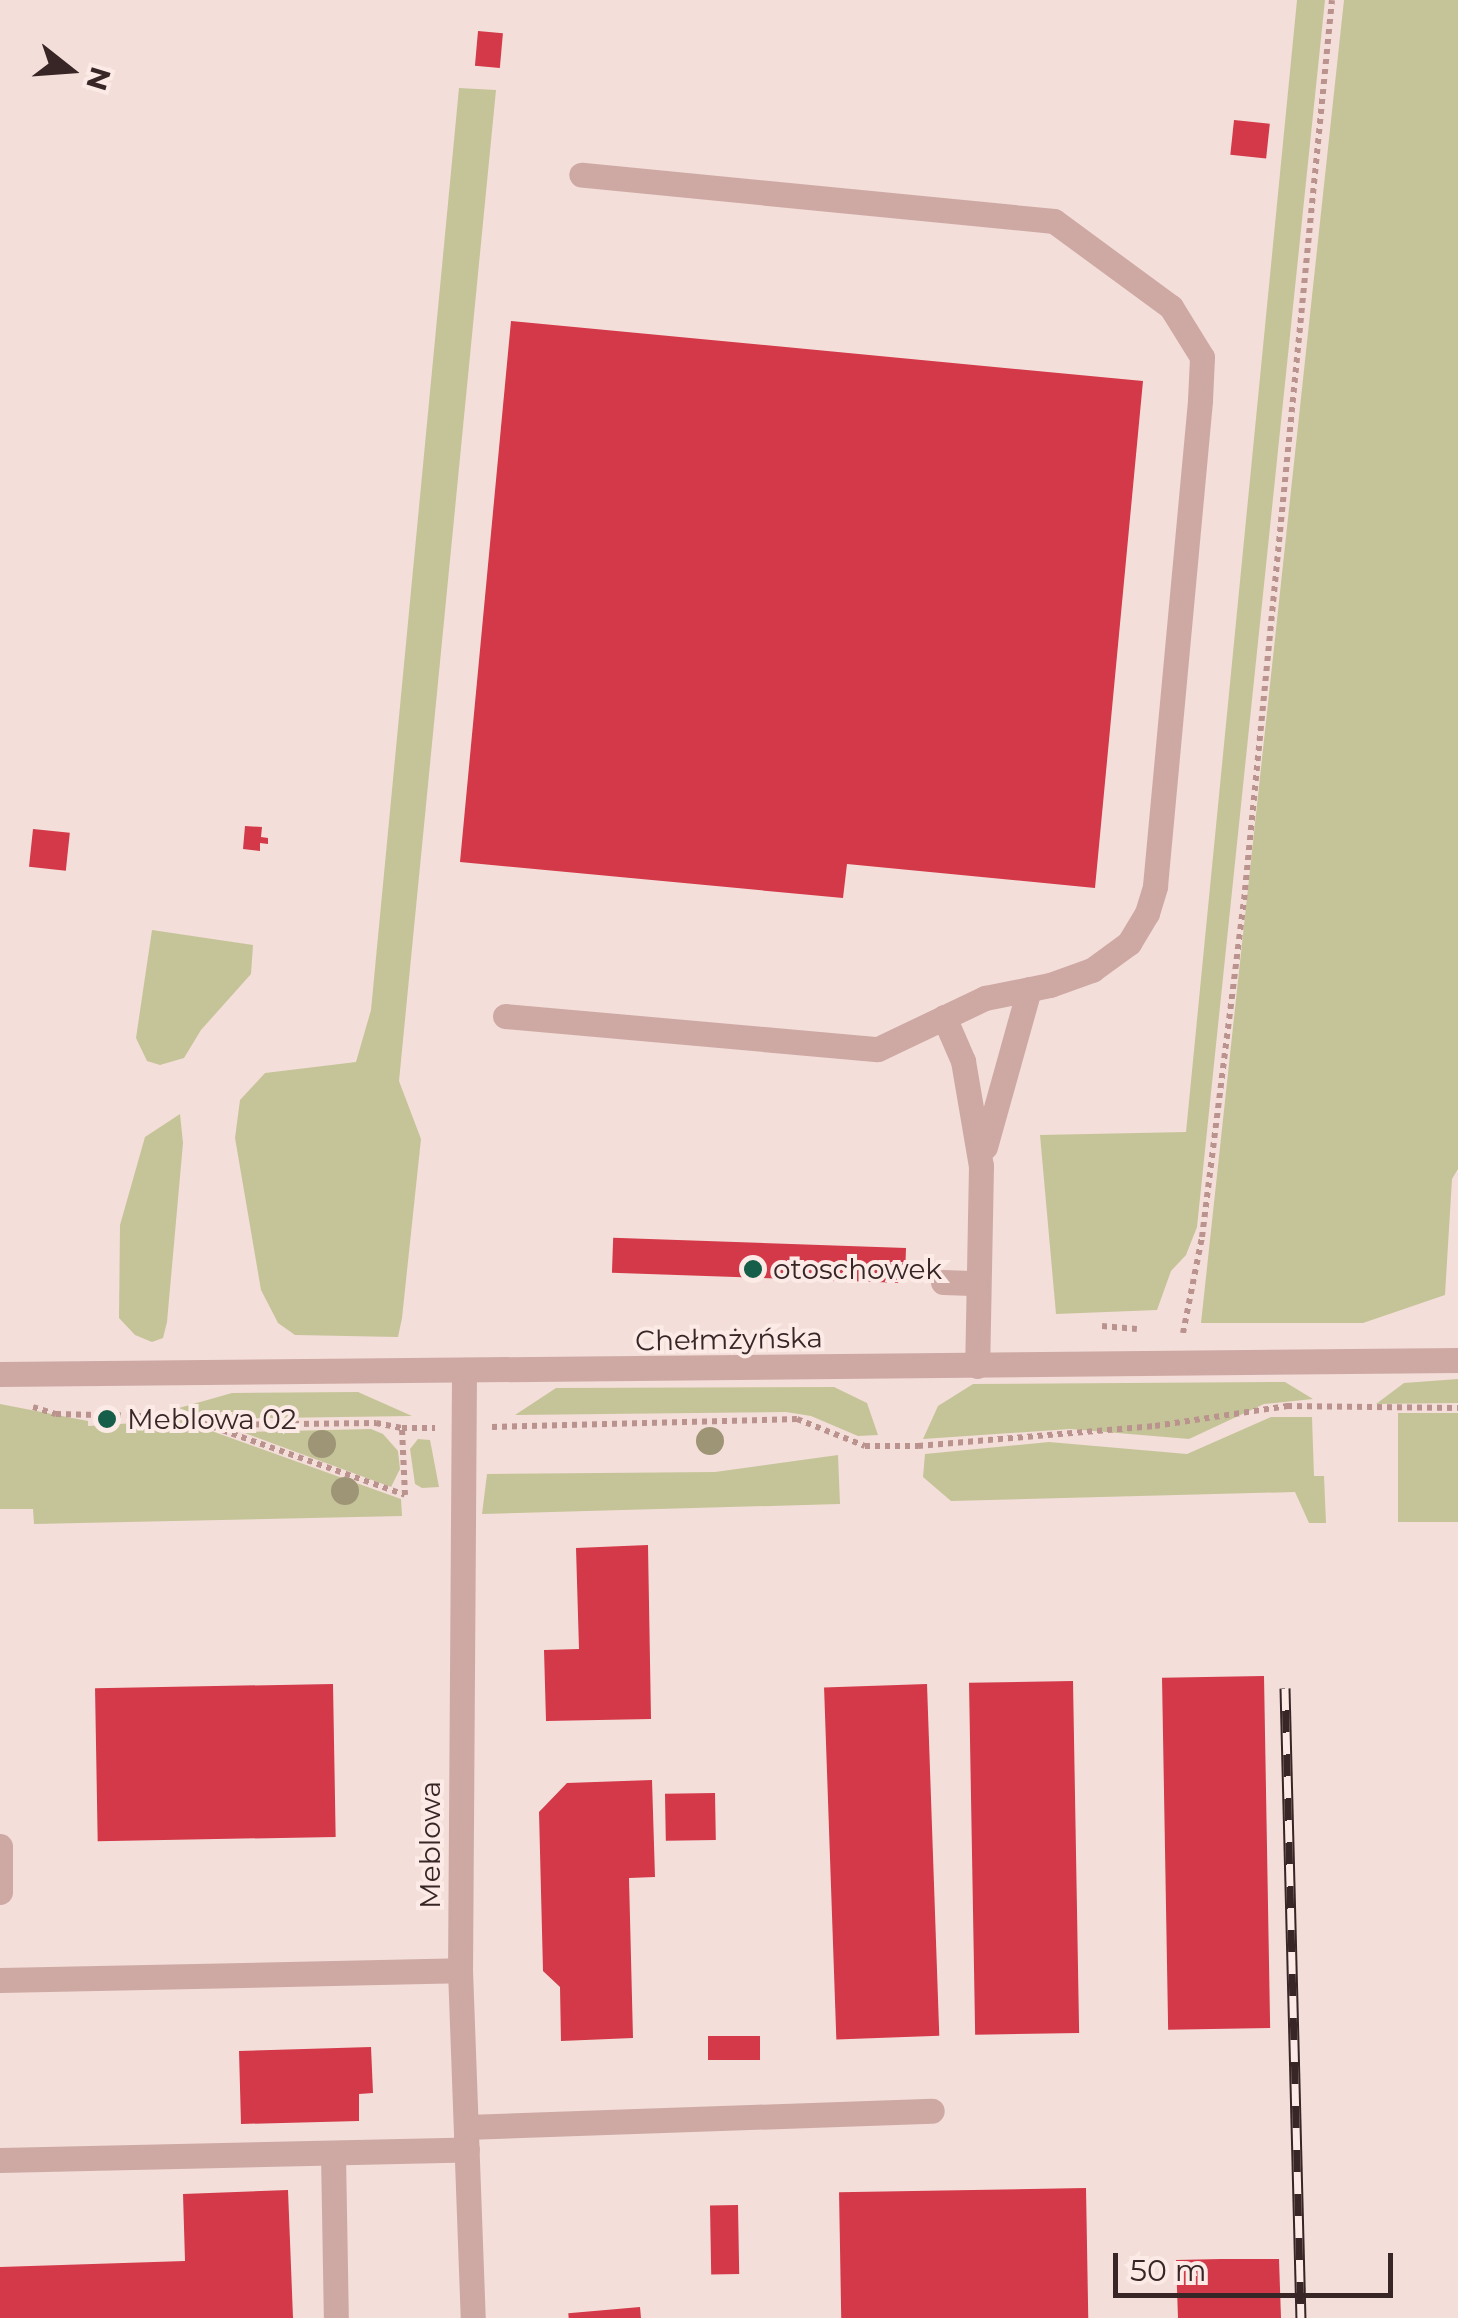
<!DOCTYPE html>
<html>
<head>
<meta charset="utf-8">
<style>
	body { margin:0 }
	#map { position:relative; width:1458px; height:2318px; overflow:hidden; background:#f4ded9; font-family:Montserrat,sans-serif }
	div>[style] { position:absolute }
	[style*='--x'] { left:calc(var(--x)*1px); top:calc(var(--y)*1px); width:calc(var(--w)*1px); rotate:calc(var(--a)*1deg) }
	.green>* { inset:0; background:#c5c498; transform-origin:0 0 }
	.building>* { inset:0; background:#d33949; transform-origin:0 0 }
	.path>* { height:6px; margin-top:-3px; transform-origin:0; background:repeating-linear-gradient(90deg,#ba928e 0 5px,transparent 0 10px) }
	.minor>* { height:25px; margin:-12.5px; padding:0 12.5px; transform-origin:12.5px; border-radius:12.5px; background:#cea9a4 }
	.rail>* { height:11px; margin-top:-5.5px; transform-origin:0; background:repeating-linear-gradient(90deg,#fbeae6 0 22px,#382627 0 44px); box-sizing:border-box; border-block:2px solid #382627 }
	.trees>* { width:28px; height:28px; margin:-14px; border-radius:50%; background:#9e9577 }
	.dots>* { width:28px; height:28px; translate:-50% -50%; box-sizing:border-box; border:5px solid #fbeae6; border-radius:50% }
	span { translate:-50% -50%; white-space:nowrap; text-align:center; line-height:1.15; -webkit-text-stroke:8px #fbeae6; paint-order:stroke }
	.poi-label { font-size:28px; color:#382627 }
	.left { translate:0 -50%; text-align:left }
	.street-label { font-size:28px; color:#382627 }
	.north { position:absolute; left:20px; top:20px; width:100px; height:100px; -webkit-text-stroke:8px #fbeae6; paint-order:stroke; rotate:107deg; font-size:28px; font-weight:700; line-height:40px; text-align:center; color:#382627 }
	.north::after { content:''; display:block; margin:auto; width:35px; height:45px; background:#382627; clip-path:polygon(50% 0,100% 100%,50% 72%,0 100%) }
	.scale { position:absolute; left:1113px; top:2253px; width:280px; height:45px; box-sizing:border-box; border:5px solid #382627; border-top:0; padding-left:12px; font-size:30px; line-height:35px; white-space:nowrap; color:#382627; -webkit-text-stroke:8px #fbeae6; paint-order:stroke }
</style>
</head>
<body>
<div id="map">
	<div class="green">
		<div style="clip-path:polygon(1297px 0,1325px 0,1197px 1227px,1186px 1255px,1171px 1271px,1157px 1310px,1056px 1314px,1040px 1135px,1186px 1132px)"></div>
		<div style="clip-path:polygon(1344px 0,1458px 0,1458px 1169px,1452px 1179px,1445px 1295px,1363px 1323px,1201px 1323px)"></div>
		<div style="clip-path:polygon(459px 88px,496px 90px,399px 1081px,421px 1139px,402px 1318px,398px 1337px,295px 1335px,278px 1323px,261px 1290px,235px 1138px,240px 1100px,265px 1073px,356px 1062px,371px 1010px)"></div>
		<div style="clip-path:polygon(152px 930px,253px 945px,251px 974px,201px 1030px,184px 1058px,160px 1065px,147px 1061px,136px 1038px)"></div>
		<div style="clip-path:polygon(180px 1114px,183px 1143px,167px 1322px,163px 1338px,152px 1342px,135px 1335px,119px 1318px,120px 1225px,145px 1137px)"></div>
		<div style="clip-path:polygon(1458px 1379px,1458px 1403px,1376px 1404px,1404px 1383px)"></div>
		<div style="clip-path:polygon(1285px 1382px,1313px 1399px,1264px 1404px,1189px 1439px,1070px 1429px,923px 1439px,938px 1406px,973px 1384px)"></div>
		<div style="clip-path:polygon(834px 1387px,867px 1403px,878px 1435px,858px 1436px,811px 1416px,786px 1412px,515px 1415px,556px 1388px)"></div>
		<div style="clip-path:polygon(358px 1392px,412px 1416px,208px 1419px,179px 1408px,232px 1393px)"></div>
		<div style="clip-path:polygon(0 1404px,88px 1421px,88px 1426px,181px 1420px,401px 1499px,402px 1516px,34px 1524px,33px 1509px,0 1509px)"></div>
		<div style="left:1398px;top:1413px;width:60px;height:109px"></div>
		<div style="clip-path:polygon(1271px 1417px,1312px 1417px,1314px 1476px,1324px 1476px,1326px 1523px,1309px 1523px,1295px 1492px,951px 1501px,923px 1477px,925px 1454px,1049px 1442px,1187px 1454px)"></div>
		<div style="clip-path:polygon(371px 1429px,383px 1434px,398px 1451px,400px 1469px,391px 1487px,242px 1432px)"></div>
		<div style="clip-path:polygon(418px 1439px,430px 1440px,439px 1487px,422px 1488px,415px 1484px,410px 1449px)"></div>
		<div style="clip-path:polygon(838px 1455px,840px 1504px,482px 1514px,487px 1474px,715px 1472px)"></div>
	</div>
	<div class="building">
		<div style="left:478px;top:31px;width:25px;height:35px;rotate:5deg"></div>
		<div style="left:1234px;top:120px;width:36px;height:35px;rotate:6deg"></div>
		<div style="clip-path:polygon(511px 321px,1143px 381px,1095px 888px,847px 864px,843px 898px,460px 862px)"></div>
		<div style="clip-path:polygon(245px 826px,262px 827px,261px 837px,268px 838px,268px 844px,260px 843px,260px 851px,243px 849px)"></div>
		<div style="left:33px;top:829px;width:37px;height:38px;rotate:6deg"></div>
		<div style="left:906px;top:1248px;width:35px;height:293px;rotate:92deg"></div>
		<div style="clip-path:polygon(648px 1545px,651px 1719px,546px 1721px,544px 1650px,579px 1649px,576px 1548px)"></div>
		<div style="left:1264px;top:1676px;width:352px;height:102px;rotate:89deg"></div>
		<div style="left:1073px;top:1681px;width:352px;height:104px;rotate:89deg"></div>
		<div style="left:333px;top:1684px;width:153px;height:238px;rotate:89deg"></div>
		<div style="left:927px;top:1684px;width:352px;height:103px;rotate:88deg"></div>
		<div style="clip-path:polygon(652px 1780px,655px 1877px,629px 1878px,633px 2038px,561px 2041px,560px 1987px,543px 1971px,539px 1812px,567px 1783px)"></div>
		<div style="left:715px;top:1793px;width:47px;height:50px;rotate:89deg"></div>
		<div style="left:708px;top:2036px;width:52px;height:24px"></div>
		<div style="clip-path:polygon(371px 2047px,373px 2093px,359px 2094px,359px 2121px,241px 2124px,239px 2051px)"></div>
		<div style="left:1086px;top:2188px;width:130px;height:247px;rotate:89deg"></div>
		<div style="clip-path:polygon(288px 2190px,293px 2318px,0 2318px,0 2267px,185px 2261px,183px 2194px)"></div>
		<div style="left:738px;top:2205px;width:69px;height:28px;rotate:89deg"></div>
		<div style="clip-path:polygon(1221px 2259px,1279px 2259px,1281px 2318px,1178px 2318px,1176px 2260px)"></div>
		<div style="left:640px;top:2307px;width:11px;height:72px;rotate:85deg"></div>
	</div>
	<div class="path">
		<div style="--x:1102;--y:1326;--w:35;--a:5"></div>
		<div style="--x:1183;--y:1333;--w:98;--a:-78.8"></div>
		<div style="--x:1202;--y:1237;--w:350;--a:-82.9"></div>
		<div style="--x:1245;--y:890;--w:894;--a:-84.42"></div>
		<div style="--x:33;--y:1407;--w:24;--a:17"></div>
		<div style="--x:56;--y:1414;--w:129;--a:1.3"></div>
		<div style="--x:185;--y:1417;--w:233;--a:19.5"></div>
		<div style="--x:405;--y:1495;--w:67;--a:-92.6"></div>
		<div style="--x:402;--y:1428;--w:33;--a:0"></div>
		<div style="--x:214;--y:1425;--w:162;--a:-0.7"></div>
		<div style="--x:376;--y:1423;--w:26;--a:11"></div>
		<div style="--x:492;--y:1427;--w:305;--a:-1.5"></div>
		<div style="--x:797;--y:1419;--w:73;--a:21.7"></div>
		<div style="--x:865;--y:1446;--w:53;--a:0"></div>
		<div style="--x:918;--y:1446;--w:238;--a:-4.8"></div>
		<div style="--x:1155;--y:1426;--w:134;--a:-8.6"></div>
		<div style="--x:1287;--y:1406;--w:171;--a:0.7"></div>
	</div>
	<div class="minor">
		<div style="--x:505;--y:1016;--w:374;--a:5.1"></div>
		<div style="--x:878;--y:1049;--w:119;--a:-25.5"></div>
		<div style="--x:985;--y:998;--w:66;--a:-11.3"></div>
		<div style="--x:1050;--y:985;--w:45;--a:-19.7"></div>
		<div style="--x:1092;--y:970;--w:46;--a:-36.1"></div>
		<div style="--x:1129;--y:943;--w:35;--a:-59"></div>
		<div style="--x:1147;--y:913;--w:28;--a:-73"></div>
		<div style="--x:1155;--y:886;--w:488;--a:-84.7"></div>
		<div style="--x:1200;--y:400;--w:43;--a:-87.3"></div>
		<div style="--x:1202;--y:357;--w:59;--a:-121.8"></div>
		<div style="--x:1171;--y:307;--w:145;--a:-143.7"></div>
		<div style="--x:1054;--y:221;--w:475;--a:-174.4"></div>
		<div style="--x:944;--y:1017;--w:48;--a:66.6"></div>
		<div style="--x:963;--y:1061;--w:107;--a:80.3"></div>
		<div style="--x:981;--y:1166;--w:200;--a:91.1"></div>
		<div style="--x:985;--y:1147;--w:164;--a:-74.4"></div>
		<div style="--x:943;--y:1282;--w:35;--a:2"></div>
		<div style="--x:464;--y:1372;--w:598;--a:90.38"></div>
		<div style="--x:460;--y:1970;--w:348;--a:87.9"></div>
		<div style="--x:0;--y:1374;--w:1458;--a:-0.55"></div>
		<div style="--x:0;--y:1846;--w:46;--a:90"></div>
		<div style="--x:0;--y:1980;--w:460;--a:-1.2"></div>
		<div style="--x:466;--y:2127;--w:466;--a:-2"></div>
		<div style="--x:333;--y:2154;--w:164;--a:89"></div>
		<div style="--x:0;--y:2160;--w:467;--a:-1.3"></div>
	</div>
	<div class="rail">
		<div style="--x:1285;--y:1688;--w:630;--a:88.55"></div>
	</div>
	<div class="trees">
		<div style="left:710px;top:1441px"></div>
		<div style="left:322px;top:1444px"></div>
		<div style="left:345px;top:1491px"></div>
	</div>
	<div class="dots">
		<div style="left:753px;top:1269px;background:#175e4a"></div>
		<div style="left:107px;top:1419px;background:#175e4a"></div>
	</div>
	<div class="poi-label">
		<span class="left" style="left:773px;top:1269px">otoschowek</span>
		<span class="left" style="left:127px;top:1419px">Meblowa 02</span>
	</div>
	<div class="street-label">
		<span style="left:729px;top:1339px;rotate:-1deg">Chełmżyńska</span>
		<span style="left:430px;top:1845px;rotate:-90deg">Meblowa</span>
	</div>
	<div class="north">N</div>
	<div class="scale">50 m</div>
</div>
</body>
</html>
